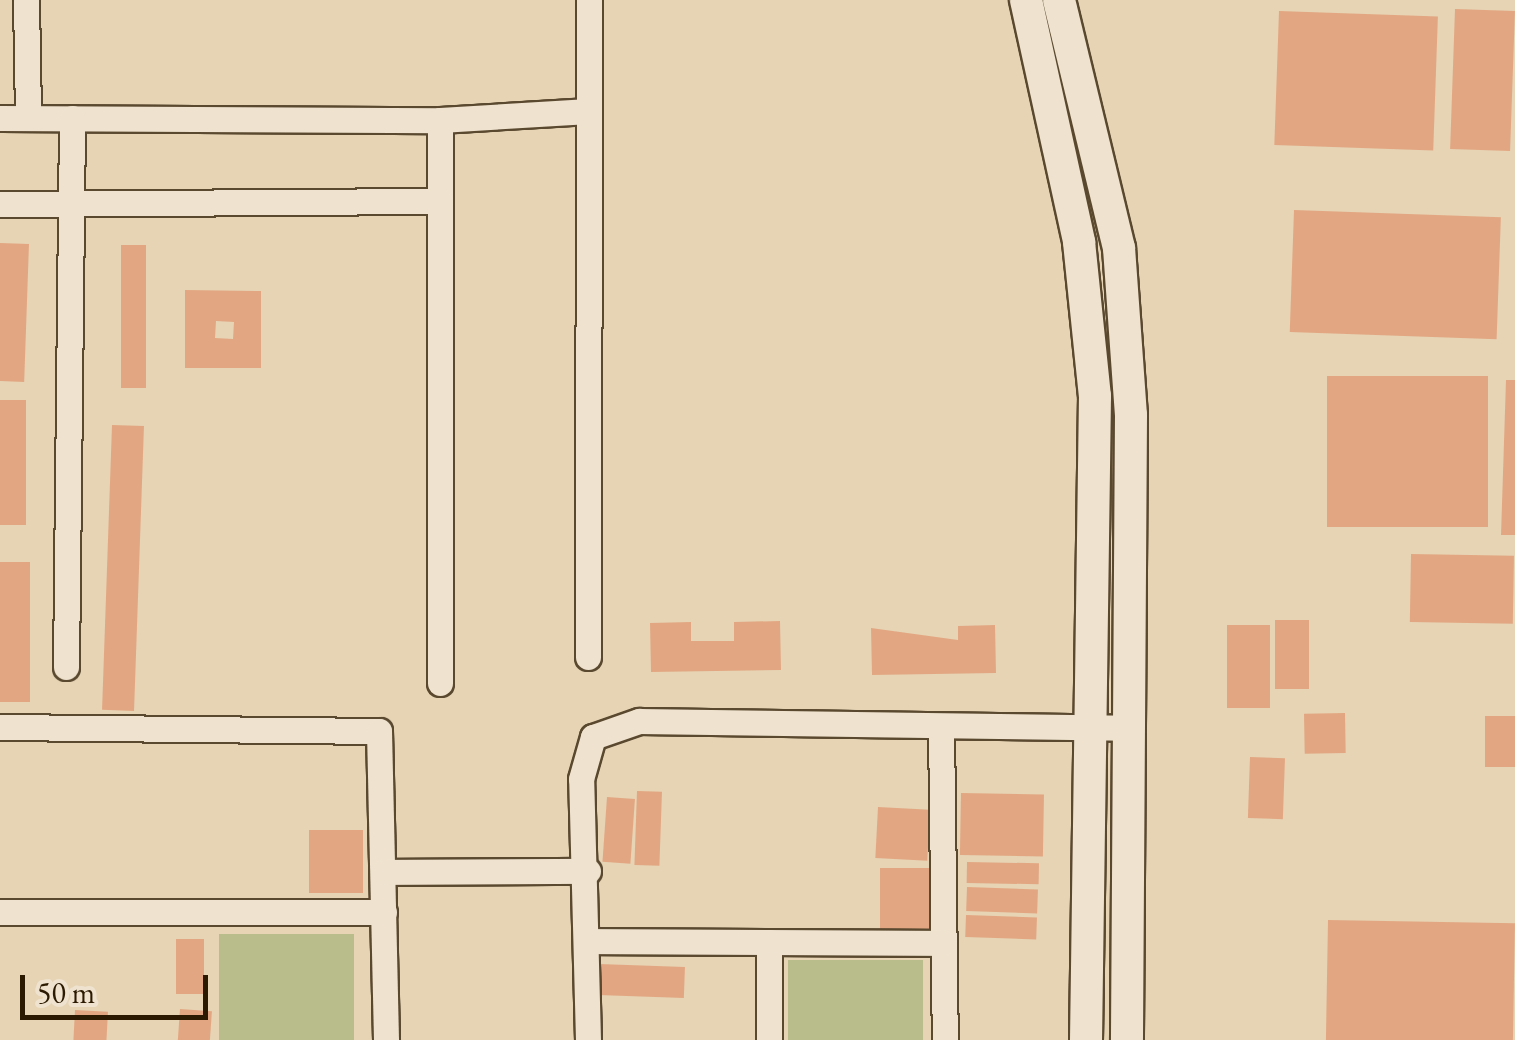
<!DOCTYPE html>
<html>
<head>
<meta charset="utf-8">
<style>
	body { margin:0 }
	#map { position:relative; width:1515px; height:1040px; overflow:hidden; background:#e6d4b5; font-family:"EB Garamond",serif }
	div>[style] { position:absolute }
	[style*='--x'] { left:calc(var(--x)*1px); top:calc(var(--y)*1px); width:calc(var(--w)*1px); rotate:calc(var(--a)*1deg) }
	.green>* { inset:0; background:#b9bc8b; transform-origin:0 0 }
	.building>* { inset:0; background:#e2a782; transform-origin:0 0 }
	.roads { filter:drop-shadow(2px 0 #5a482f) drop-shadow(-2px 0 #5a482f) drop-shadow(0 2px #5a482f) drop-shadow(0 -2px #5a482f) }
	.minor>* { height:25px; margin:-12.5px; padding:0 12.5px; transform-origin:12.5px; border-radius:12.5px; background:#efe3cf }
	.tertiary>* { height:32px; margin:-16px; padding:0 16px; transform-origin:16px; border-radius:16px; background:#efe3cf }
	span { translate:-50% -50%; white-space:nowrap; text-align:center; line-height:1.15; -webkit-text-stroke:8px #efe3cf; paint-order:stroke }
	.scale { position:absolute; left:20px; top:975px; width:188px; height:45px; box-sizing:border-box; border:5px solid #2b1902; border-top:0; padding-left:12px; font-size:30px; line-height:35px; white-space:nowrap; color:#2b1902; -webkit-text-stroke:8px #efe3cf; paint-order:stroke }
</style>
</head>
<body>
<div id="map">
	<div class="green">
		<div style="left:219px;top:934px;width:135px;height:106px"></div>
		<div style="left:788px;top:960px;width:135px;height:80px"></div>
	</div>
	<div class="building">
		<div style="left:1455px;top:9px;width:60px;height:140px;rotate:2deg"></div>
		<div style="left:1279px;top:11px;width:159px;height:134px;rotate:2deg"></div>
		<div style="left:1294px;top:210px;width:207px;height:122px;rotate:2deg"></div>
		<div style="left:0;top:243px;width:29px;height:138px;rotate:2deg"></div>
		<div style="left:121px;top:245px;width:25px;height:143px"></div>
		<div style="clip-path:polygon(evenodd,185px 290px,261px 291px,261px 368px,185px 368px,185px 290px,216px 321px,234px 322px,233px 339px,215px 338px,216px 321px)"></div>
		<div style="left:1327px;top:376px;width:161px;height:151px"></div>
		<div style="clip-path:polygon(1506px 380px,1515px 380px,1515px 535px,1501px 535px)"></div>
		<div style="left:0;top:400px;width:26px;height:125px"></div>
		<div style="left:112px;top:425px;width:32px;height:285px;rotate:2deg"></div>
		<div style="left:1411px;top:554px;width:103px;height:68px;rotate:1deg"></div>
		<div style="left:0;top:562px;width:30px;height:140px"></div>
		<div style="left:1275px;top:620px;width:34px;height:69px"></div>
		<div style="clip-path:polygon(780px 621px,781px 670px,651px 672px,650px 623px,691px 622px,691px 641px,734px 641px,734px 622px)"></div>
		<div style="clip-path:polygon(995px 625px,996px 673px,872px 675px,871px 628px,958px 640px,958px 626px)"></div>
		<div style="left:1227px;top:625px;width:43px;height:83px"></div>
		<div style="left:1345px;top:713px;width:40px;height:41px;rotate:89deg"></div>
		<div style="left:1485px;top:716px;width:30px;height:51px"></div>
		<div style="left:1250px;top:757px;width:35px;height:61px;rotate:2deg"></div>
		<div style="left:637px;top:791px;width:25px;height:74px;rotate:2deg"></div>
		<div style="left:961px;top:793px;width:83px;height:62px;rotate:1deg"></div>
		<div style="left:607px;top:797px;width:28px;height:65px;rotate:4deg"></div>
		<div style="left:878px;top:807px;width:52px;height:51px;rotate:3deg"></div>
		<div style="left:309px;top:830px;width:54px;height:63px"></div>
		<div style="left:967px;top:862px;width:72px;height:21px;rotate:1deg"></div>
		<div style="left:880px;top:868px;width:49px;height:69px"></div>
		<div style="left:967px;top:887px;width:71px;height:24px;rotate:2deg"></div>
		<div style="left:966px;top:915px;width:71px;height:22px;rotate:2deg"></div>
		<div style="left:1328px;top:920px;width:187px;height:120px;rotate:1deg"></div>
		<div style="left:176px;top:939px;width:28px;height:55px"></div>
		<div style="left:599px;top:964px;width:86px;height:31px;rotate:2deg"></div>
		<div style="left:180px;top:1009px;width:32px;height:31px;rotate:4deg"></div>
		<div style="left:75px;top:1010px;width:33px;height:30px;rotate:3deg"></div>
	</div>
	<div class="roads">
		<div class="minor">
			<div style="--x:26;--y:0;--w:118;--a:89"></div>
			<div style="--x:0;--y:118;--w:440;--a:0.3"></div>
			<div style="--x:440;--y:120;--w:149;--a:-3.5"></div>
			<div style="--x:440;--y:120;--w:563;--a:90"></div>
			<div style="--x:0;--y:204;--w:440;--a:-0.4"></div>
			<div style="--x:588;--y:657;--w:657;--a:-89.91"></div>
			<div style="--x:66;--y:667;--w:549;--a:-89.37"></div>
			<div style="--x:941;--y:726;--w:314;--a:89.3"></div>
			<div style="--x:0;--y:727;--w:379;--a:0.6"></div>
			<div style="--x:379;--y:731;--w:309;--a:88.7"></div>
			<div style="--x:384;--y:872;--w:204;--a:-0.3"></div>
			<div style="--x:0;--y:912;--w:384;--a:0"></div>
			<div style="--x:588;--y:941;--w:356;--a:0.3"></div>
			<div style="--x:588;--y:1040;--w:261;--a:-91.5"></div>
			<div style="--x:581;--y:779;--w:44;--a:-74.1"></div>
			<div style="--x:593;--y:737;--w:49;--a:-19.2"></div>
			<div style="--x:639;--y:721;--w:489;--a:0.8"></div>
			<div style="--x:769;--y:1040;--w:98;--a:-90"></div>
		</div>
		<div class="tertiary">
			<div style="--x:1026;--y:0;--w:248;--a:77.6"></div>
			<div style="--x:1079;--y:242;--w:155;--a:84.1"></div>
			<div style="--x:1095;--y:396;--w:644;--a:90.8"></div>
			<div style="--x:1059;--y:0;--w:255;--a:76.4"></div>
			<div style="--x:1119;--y:248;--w:167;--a:85.9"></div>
			<div style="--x:1131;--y:415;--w:625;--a:90.37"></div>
		</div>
	</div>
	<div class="scale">50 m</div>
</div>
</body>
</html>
